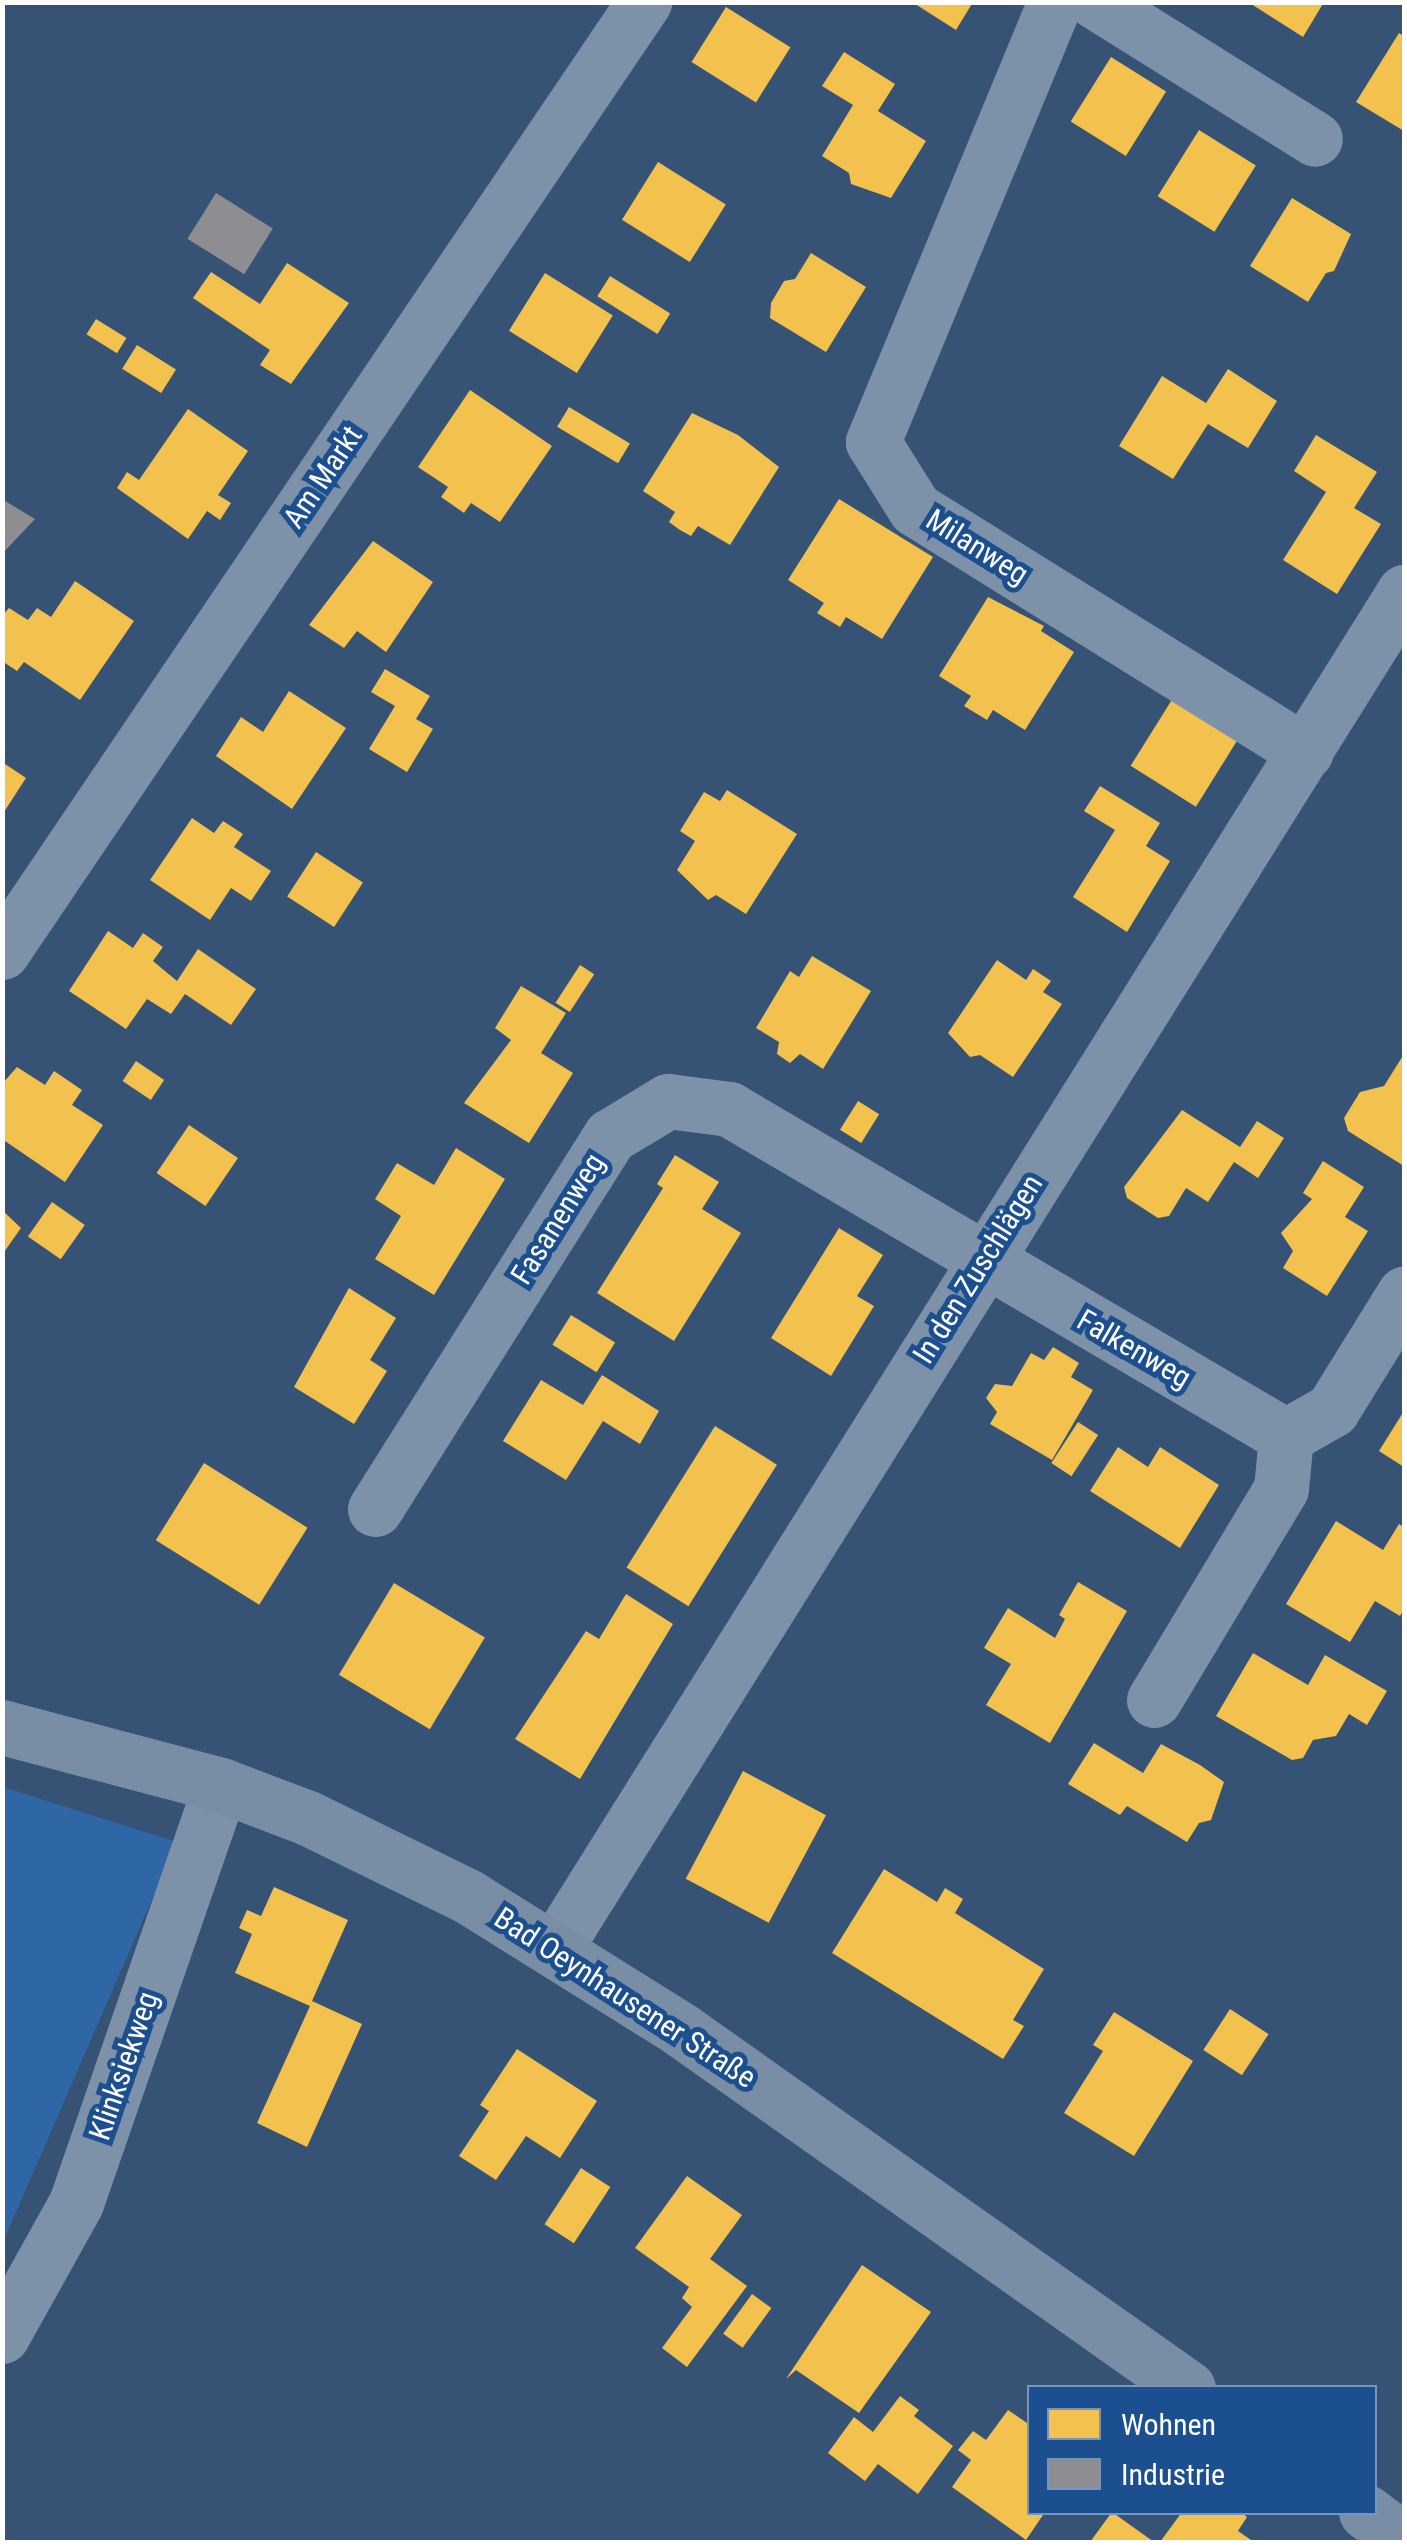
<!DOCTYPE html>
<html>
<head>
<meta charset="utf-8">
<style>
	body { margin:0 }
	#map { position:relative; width:1407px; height:2545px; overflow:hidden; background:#365274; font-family:"Roboto Condensed",sans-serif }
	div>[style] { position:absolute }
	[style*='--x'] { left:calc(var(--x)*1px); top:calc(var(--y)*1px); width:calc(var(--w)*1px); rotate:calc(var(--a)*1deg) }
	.green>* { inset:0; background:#2f66a5 }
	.homes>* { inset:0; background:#f2c14e; transform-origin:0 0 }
	.industry>* { inset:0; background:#8d8d92; transform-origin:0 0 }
	.street>* { height:55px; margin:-27.5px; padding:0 27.5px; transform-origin:27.5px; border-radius:27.5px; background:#7d92a8 }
	.secondary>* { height:55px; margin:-27.5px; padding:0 27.5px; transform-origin:27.5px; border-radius:27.5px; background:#798da4 }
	span { translate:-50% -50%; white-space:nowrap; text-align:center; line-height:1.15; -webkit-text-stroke:10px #1b4f8f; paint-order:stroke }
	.street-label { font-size:30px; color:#fff }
	.frame { position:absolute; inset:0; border:5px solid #fff; pointer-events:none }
	.legend { position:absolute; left:1027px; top:2385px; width:350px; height:130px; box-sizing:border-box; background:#1b4f8f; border:2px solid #7695bc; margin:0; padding:12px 18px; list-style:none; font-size:30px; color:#fff }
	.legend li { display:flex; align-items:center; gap:20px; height:50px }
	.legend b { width:50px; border:2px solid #7695bc }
</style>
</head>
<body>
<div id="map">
	<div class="green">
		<div style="clip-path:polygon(3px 1787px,177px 1842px,3px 2242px)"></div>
	</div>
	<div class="homes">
		<div style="clip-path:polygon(912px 2px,973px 2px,956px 30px)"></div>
		<div style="clip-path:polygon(1248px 2px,1324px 2px,1303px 37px)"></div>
		<div style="left:726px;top:7px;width:76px;height:65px;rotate:32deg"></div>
		<div style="clip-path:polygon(1399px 33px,1404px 36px,1404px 131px,1356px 102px)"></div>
		<div style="clip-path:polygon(844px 52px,895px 84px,878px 111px,926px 141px,891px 198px,851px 184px,849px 173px,822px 156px,853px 105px,822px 86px)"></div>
		<div style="left:1111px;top:57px;width:65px;height:76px;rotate:32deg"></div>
		<div style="left:1199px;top:130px;width:67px;height:78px;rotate:32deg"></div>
		<div style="left:658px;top:162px;width:80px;height:68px;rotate:32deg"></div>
		<div style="clip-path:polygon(1292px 198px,1351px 234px,1334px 271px,1326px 273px,1308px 302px,1250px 266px)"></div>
		<div style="clip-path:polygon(811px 253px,866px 287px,826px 352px,770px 318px,771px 303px,784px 281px,795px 279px)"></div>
		<div style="clip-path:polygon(287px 263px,349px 303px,291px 384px,260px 365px,270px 350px,193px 298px,211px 272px,260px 304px)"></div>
		<div style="left:545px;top:273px;width:80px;height:68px;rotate:32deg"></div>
		<div style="left:610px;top:276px;width:71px;height:24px;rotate:32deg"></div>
		<div style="left:96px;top:319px;width:36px;height:18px;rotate:32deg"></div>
		<div style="left:137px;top:345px;width:46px;height:28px;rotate:32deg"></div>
		<div style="clip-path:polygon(1228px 369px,1277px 401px,1248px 448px,1208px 424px,1173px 479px,1119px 446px,1162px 376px,1206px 403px)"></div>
		<div style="clip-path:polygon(470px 390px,552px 446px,500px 522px,471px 503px,464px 513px,441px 497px,448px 487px,418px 467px)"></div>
		<div style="left:569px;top:407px;width:71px;height:23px;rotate:31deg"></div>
		<div style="clip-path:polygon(188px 409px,248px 451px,218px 495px,231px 503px,220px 520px,207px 511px,188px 539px,117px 488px,127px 472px,139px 480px)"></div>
		<div style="clip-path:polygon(692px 413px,738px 435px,779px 467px,730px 545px,698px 526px,691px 536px,680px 530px,669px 522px,675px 512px,643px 491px)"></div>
		<div style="clip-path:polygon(1316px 435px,1377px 472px,1354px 508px,1381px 524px,1337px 594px,1283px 560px,1326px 492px,1294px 471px)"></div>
		<div style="clip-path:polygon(839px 499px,933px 557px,882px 639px,846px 617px,840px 627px,817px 613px,824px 603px,788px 580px)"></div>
		<div style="clip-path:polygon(373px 541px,433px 582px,386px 652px,357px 631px,344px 648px,309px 625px)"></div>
		<div style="clip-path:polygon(75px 581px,134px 621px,80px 700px,24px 662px,17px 671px,2px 661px,2px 616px,9px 608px,28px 620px,37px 608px,51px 617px)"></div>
		<div style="clip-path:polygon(988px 597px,1044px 626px,1041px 631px,1074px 652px,1025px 730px,993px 710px,987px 720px,964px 706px,971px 696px,939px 676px)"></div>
		<div style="clip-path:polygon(385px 669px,430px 696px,416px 719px,433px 729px,407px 772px,369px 749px,395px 706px,371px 692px)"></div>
		<div style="clip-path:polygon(289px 691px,346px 728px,292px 809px,216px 756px,241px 717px,263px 732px)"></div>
		<div style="left:1173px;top:698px;width:77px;height:80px;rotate:32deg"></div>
		<div style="clip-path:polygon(2px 762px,26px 778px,2px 815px)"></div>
		<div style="clip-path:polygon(1100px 786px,1160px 823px,1146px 846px,1170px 861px,1127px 932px,1073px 897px,1115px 830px,1084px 811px)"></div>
		<div style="clip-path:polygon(727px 790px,797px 834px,746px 914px,716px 895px,708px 900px,677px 870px,695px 841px,680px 831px,704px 792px,720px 801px)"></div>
		<div style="clip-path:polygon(192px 818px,214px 833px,223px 821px,243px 834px,234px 847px,271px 871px,251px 901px,231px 888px,210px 920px,150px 880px)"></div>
		<div style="left:316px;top:852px;width:56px;height:53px;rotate:33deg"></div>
		<div style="clip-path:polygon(108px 931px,133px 948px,143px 933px,163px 947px,153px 961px,177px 981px,198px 949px,256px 989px,231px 1025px,185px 994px,171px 1014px,147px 999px,126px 1029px,69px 991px)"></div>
		<div style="clip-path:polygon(812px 956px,871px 991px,823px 1069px,800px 1054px,790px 1063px,777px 1054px,779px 1042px,756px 1028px,790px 971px,799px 977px)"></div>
		<div style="clip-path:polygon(997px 960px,1026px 980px,1033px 969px,1051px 981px,1043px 992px,1062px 1004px,1013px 1077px,980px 1055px,970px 1057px,948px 1033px)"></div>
		<div style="left:580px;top:965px;width:17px;height:45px;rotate:33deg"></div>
		<div style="clip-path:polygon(521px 986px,566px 1013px,541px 1053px,573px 1073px,529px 1143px,464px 1103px,511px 1040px,495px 1028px)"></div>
		<div style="clip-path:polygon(1404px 1054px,1404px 1166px,1348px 1131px,1344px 1118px,1360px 1092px,1384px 1086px)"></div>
		<div style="left:136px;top:1061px;width:34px;height:24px;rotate:34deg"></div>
		<div style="clip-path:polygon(17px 1067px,45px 1085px,54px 1071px,82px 1090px,72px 1105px,103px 1125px,65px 1182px,2px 1139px,2px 1084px)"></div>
		<div style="left:858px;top:1101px;width:25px;height:34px;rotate:32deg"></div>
		<div style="clip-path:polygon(1182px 1110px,1240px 1147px,1257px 1121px,1284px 1138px,1258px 1178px,1234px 1162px,1208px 1202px,1186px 1188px,1169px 1216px,1158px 1218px,1127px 1198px,1124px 1187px)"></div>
		<div style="left:189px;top:1125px;width:59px;height:58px;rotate:34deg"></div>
		<div style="clip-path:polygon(456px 1148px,505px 1179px,434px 1295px,375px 1259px,401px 1216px,375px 1199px,397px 1163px,434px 1185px)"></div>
		<div style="clip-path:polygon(675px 1155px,719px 1182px,702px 1209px,741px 1233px,674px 1341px,597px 1293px,663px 1188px,657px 1184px)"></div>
		<div style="clip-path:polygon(1323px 1161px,1364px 1187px,1345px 1217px,1368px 1231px,1327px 1296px,1283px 1268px,1293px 1251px,1281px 1233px,1312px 1199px,1303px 1193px)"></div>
		<div style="left:52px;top:1202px;width:40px;height:42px;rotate:35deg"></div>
		<div style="clip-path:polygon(2px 1210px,21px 1228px,2px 1255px)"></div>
		<div style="clip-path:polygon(839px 1228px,883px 1255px,857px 1296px,874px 1306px,831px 1376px,771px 1338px)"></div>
		<div style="clip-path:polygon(349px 1288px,396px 1318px,370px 1360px,387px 1371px,354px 1424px,294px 1387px)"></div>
		<div style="left:571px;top:1315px;width:52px;height:35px;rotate:32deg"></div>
		<div style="clip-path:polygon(1053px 1347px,1079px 1363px,1071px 1377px,1093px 1390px,1052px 1460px,990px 1424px,997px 1412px,986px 1398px,995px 1384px,1012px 1386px,1031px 1353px,1044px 1360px)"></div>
		<div style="clip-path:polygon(602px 1375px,659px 1411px,640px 1444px,603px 1421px,566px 1480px,503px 1441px,541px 1380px,583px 1405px)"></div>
		<div style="clip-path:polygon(1404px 1411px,1404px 1467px,1379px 1451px)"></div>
		<div style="left:1078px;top:1422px;width:24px;height:49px;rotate:33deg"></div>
		<div style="left:715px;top:1426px;width:73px;height:167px;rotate:32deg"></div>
		<div style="clip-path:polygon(1118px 1447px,1148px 1467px,1160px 1447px,1219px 1485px,1180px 1548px,1090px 1491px)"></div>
		<div style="left:204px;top:1463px;width:122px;height:91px;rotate:32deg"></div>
		<div style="clip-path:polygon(1336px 1521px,1383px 1550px,1399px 1524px,1404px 1527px,1404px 1609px,1400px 1616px,1375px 1601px,1350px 1642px,1286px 1604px)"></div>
		<div style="clip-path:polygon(1078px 1582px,1127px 1611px,1050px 1743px,986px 1705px,1011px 1664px,984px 1648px,1008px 1608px,1055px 1638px,1065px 1619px,1059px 1615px)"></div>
		<div style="left:394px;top:1583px;width:106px;height:107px;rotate:31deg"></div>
		<div style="clip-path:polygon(626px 1594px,673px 1624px,580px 1779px,515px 1739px,586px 1631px,599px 1639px)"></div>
		<div style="clip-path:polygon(1253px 1653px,1308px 1685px,1325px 1655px,1387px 1691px,1367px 1725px,1349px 1714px,1336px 1736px,1313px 1740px,1303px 1758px,1292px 1760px,1216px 1716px)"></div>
		<div style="clip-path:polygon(1094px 1743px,1143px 1773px,1161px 1744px,1200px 1765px,1224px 1782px,1211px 1820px,1199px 1823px,1187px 1842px,1127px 1806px,1120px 1815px,1068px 1784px)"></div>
		<div style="left:743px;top:1771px;width:94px;height:122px;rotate:28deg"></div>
		<div style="clip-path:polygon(884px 1869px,937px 1902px,945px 1888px,963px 1899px,955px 1913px,1044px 1969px,1013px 2020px,1024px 2026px,1003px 2059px,832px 1953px)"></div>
		<div style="clip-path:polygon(274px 1887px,348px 1920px,312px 2001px,362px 2024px,307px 2147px,257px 2123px,310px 2006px,235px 1973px,252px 1934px,239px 1928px,247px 1910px,261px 1916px)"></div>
		<div style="left:1230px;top:2009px;width:46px;height:49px;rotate:33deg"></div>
		<div style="clip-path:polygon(1114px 2012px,1193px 2061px,1134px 2156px,1064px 2113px,1103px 2051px,1093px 2045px)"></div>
		<div style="clip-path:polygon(517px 2049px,597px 2101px,560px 2158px,526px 2136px,496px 2180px,459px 2156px,489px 2111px,480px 2105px)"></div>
		<div style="left:581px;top:2168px;width:35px;height:67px;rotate:33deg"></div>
		<div style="clip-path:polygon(687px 2176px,742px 2215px,710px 2259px,747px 2286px,687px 2367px,662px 2348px,692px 2307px,682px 2298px,689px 2287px,635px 2248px)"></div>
		<div style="clip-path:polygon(862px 2265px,931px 2312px,859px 2413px,796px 2370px,786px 2379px)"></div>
		<div style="left:752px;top:2294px;width:24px;height:49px;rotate:36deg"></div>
		<div style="clip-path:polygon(900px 2396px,919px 2410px,914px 2416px,953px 2446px,918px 2494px,878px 2464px,865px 2481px,828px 2453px,854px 2417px,873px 2432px)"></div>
		<div style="clip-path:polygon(1008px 2410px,1030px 2425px,1030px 2512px,1045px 2512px,1026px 2540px,952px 2487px,971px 2460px,958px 2450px,973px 2431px,986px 2440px)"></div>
		<div style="clip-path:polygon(1112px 2512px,1154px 2542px,1090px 2542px)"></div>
		<div style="clip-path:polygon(1182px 2512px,1241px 2512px,1247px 2517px,1238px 2531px,1254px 2542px,1160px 2542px)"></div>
	</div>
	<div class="industry">
		<div style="left:216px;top:193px;width:67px;height:54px;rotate:32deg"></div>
		<div style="clip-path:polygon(2px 499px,35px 519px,2px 554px)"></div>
	</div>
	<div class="street">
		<div style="--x:1055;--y:2;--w:476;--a:112.5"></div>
		<div style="--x:873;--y:442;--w:79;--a:57.9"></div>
		<div style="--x:915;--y:509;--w:460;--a:31.9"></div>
		<div style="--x:1096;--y:2;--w:258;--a:32"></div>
		<div style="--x:2;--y:952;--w:1147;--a:-55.95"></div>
		<div style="--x:375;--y:1509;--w:441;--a:-57.8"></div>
		<div style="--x:610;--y:1136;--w:68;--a:-31.1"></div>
		<div style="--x:668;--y:1101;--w:62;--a:7.5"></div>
		<div style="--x:729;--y:1109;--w:646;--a:30.42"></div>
		<div style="--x:1154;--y:1700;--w:246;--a:-59"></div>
		<div style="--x:1281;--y:1489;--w:53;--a:-84.6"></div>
		<div style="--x:1286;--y:1436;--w:53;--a:-29.5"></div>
		<div style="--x:1332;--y:1410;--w:137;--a:-58.2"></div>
		<div style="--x:555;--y:1948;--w:1600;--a:-57.95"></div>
		<div style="--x:2;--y:2336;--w:152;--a:-60.9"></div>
		<div style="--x:76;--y:2203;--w:442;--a:-70.9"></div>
	</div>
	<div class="secondary">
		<div style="--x:2;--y:1727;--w:227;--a:14.8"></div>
		<div style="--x:221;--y:1785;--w:93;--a:20.8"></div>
		<div style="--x:308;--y:1818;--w:179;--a:26.1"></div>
		<div style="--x:469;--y:1897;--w:249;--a:32"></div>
		<div style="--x:680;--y:2029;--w:622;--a:35.25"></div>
		<div style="--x:1366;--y:2512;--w:47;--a:36.4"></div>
	</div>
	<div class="street-label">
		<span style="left:323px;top:477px;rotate:-56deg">Am Markt</span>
		<span style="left:977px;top:547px;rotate:32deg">Milanweg</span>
		<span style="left:558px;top:1219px;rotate:-58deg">Fasanenweg</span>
		<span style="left:978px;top:1269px;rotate:-58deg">In den Zuschlägen</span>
		<span style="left:1134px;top:1349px;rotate:30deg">Falkenweg</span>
		<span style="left:625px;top:1998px;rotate:33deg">Bad Oeynhausener Straße</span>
		<span style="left:124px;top:2066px;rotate:-71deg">Klinksiekweg</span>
	</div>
	<div class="frame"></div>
	<ul class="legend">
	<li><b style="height:28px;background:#f2c14e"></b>Wohnen</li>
	<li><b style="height:28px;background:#8d8d92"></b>Industrie</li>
	</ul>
</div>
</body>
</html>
